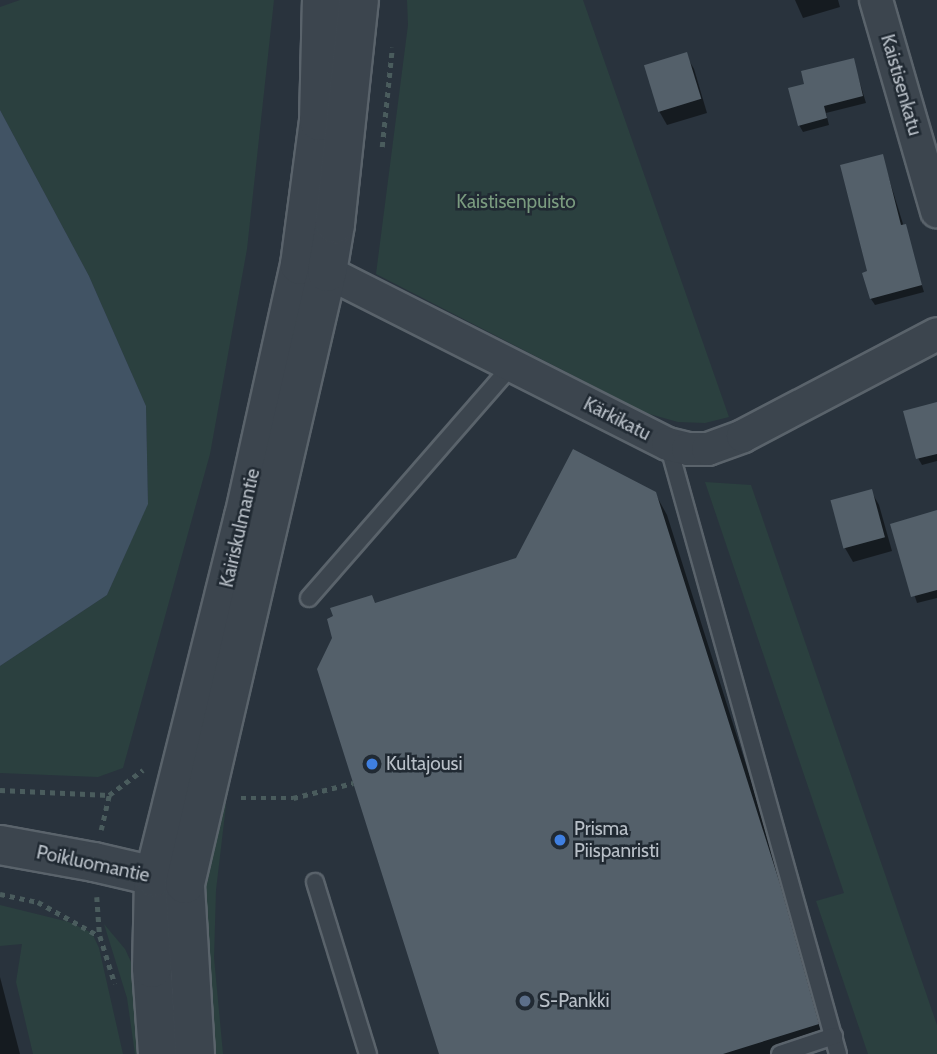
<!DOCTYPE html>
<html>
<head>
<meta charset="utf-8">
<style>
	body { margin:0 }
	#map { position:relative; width:937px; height:1054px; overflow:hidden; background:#29333d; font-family:Cabin,sans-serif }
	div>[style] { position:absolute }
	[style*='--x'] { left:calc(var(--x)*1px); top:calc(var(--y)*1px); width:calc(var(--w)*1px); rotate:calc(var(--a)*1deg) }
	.green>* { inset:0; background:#2b403f }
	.water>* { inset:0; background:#415364 }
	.shadow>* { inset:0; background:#0007 }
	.building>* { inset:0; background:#54606a; transform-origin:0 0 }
	.path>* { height:4.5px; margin-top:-2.25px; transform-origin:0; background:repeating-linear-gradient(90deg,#4a5c5d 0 5px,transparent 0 10px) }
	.roads { filter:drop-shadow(2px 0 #5a636b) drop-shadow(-2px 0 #5a636b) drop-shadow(0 2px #5a636b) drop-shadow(0 -2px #5a636b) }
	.service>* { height:16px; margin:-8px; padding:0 8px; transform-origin:8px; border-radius:8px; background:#3c454e }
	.minor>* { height:32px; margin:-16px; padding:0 16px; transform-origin:16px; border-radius:16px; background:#3c454e }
	.tertiary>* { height:38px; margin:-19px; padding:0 19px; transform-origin:19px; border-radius:19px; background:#3c454e }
	.dots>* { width:19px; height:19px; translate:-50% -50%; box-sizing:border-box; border:4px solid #212a33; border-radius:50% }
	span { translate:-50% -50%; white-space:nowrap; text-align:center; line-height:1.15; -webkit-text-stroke:5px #212a33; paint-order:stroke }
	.street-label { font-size:19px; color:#b9c0c8 }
	.park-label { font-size:19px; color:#7a9b7f }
	.poi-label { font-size:19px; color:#b9c0c8 }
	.left { translate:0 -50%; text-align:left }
</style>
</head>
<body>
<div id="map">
	<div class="green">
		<div style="clip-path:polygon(20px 0,274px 0,247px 249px,210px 454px,123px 768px,98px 777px,0 773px,0 666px,107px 595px,148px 503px,146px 406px,89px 276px,0 110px,0 7px)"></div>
		<div style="clip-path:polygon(407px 0,583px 0,729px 417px,705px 423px,678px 422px,646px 413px,376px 274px,408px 25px)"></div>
		<div style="clip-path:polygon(705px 482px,751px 485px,937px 1025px,937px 1054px,868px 1054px,816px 901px,844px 893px)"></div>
		<div style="clip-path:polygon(221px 798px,226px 805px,216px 890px,214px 958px,223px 1054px,204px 1054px,201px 876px)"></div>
		<div style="clip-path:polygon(0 905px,69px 922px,92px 933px,99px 948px,123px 1054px,33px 1054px,16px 982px,22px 944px,0 946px)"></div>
		<div style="clip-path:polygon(104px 924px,125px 949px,140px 981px,152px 1054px,135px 1054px,127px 998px)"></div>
	</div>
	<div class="water">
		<div style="clip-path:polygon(0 110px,89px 276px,146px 406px,148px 504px,107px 595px,0 666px)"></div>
	</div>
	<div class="shadow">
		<div style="clip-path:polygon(795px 0,838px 0,840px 7px,803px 18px)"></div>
		<div style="clip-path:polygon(686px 55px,694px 69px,707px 113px,667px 125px,659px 111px,646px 67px)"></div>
		<div style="clip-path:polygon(853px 60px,866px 103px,826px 113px,829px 125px,803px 132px,799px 125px,806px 85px)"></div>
		<div style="clip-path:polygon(882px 156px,924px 292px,875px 305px,871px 299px,870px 272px)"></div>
		<div style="clip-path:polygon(937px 403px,937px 461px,922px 465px,918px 458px)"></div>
		<div style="clip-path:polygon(871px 491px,879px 505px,892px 551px,853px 562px,845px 548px,832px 502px)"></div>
		<div style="clip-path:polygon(655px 493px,667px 515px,791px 907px,830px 1045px,802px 1054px,441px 1054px,376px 605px,517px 560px)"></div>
		<div style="clip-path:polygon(937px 512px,937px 598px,917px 603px,892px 525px)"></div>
		<div style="clip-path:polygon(0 977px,20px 1054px,0 1054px)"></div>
	</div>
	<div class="building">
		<div style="left:687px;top:52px;width:49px;height:45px;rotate:73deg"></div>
		<div style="clip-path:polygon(854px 58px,863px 96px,824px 106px,827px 118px,798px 126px,788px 88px,804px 84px,801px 71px)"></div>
		<div style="clip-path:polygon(883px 154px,901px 225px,906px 224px,922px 285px,870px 299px,862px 273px,867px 271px,840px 165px)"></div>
		<div style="clip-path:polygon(937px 402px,937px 454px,916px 459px,903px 411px)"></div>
		<div style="clip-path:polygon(573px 449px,656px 492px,780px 884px,819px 1024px,723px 1054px,439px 1054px,317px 669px,332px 638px,327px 619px,333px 616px,330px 608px,372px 595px,375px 603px,516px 558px)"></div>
		<div style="left:872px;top:489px;width:50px;height:43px;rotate:75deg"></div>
		<div style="clip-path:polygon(937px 510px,937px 590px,911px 597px,890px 524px)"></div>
	</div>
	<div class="path">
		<div style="--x:382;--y:147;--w:100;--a:-84.2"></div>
		<div style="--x:0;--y:790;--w:109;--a:2.6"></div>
		<div style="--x:241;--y:798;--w:52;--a:0"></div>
		<div style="--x:293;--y:798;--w:62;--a:-14"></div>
		<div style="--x:101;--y:830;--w:36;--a:-77"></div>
		<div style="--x:109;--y:795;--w:42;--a:-36.3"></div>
		<div style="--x:0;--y:894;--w:39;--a:12"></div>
		<div style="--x:38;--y:902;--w:70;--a:29.1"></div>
		<div style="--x:97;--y:897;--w:39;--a:86"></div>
		<div style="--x:100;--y:936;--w:50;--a:72.6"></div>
	</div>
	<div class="roads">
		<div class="service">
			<div style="--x:668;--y:444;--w:633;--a:74.43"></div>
			<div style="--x:309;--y:598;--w:309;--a:-48.9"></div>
			<div style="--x:315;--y:882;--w:180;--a:72.9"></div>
			<div style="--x:780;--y:1054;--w:57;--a:-18.4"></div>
		</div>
		<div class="minor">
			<div style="--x:876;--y:0;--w:220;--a:73.9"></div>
			<div style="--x:304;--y:266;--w:24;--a:15"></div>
			<div style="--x:327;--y:272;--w:382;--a:26.8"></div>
			<div style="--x:668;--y:444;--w:21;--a:14"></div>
			<div style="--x:688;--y:449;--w:20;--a:0"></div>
			<div style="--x:708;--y:449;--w:37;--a:-20"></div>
			<div style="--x:743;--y:436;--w:219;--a:-27.7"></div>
		</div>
		<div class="tertiary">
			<div style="--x:0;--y:845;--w:96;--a:10.3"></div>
			<div style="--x:94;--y:862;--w:87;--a:13.2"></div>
			<div style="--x:158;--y:1054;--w:86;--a:-94"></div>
			<div style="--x:152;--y:968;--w:91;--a:-88.7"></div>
			<div style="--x:154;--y:877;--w:371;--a:-76"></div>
			<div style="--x:244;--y:517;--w:258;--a:-77.5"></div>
			<div style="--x:300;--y:265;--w:145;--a:-82.5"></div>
			<div style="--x:319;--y:121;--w:121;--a:-88.6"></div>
			<div style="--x:195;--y:1054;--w:170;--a:-93.4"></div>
			<div style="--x:185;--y:884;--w:628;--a:-76.94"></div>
			<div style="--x:327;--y:272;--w:49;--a:-80.5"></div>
			<div style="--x:335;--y:224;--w:225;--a:-83.9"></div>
		</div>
	</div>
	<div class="dots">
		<div style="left:372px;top:764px;background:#3f7fe0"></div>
		<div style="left:560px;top:840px;background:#3f7fe0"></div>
		<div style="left:525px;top:1001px;background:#5c6f8a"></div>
	</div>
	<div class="street-label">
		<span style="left:901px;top:85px;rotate:74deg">Kaistisenkatu</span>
		<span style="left:617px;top:419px;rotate:27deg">Kärkikatu</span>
		<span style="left:240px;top:528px;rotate:-77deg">Kairiskulmantie</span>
		<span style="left:93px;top:864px;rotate:12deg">Poikluomantie</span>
	</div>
	<div class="park-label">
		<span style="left:516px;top:202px">Kaistisenpuisto</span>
	</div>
	<div class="poi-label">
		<span class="left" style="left:386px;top:764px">Kultajousi</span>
		<span class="left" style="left:574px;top:840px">Prisma<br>Piispanristi</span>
		<span class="left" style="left:539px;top:1001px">S-Pankki</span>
	</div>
</div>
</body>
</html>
